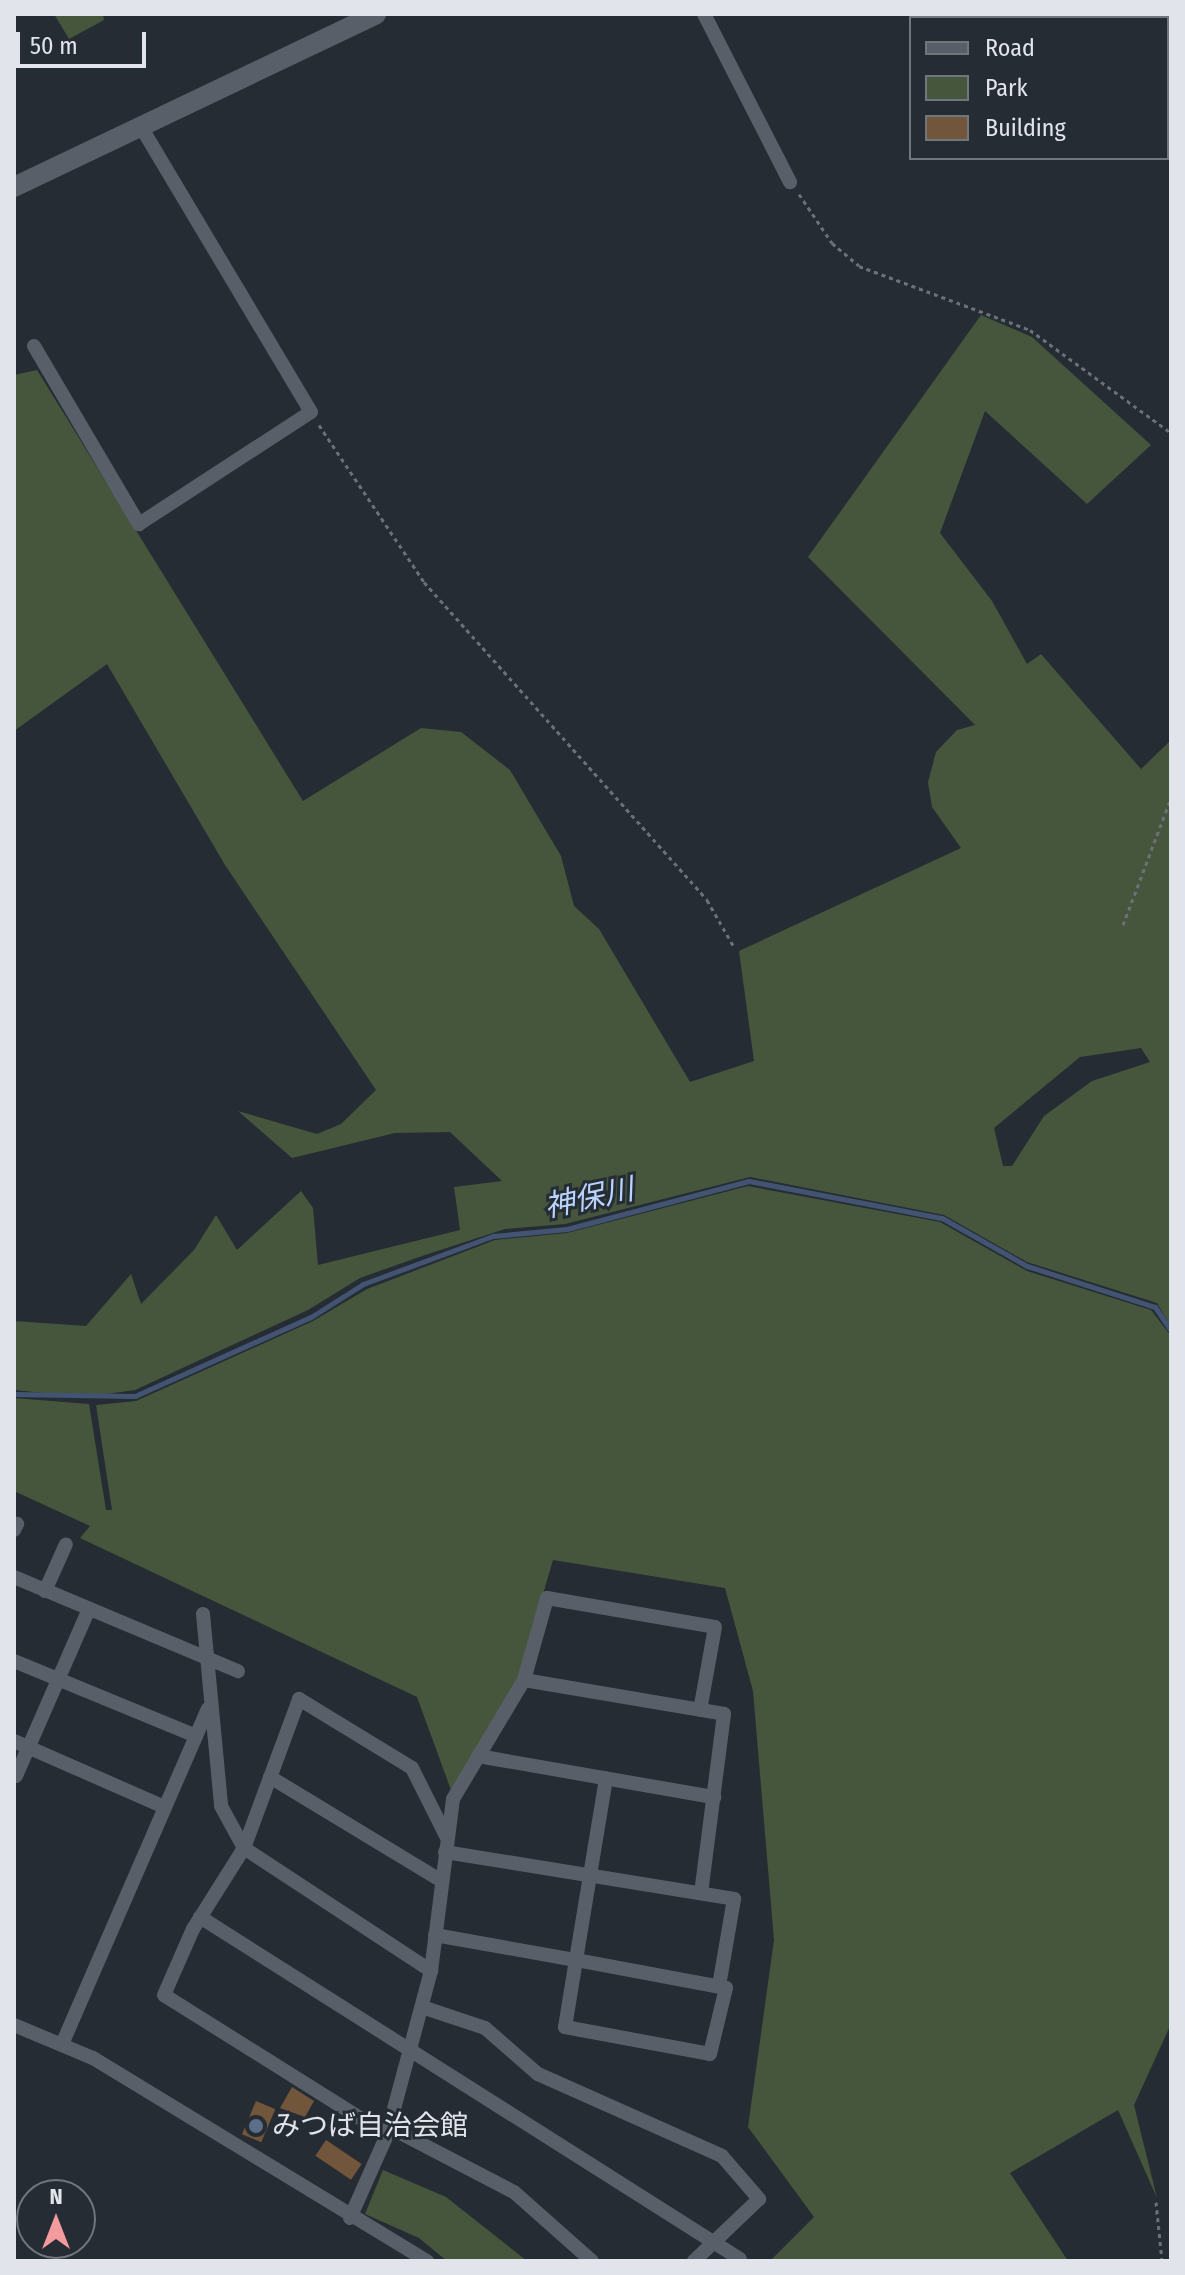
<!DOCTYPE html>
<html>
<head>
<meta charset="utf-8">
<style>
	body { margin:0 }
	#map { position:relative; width:1185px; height:2275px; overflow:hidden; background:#262c34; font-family:"Fira Sans Condensed","Noto Sans JP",sans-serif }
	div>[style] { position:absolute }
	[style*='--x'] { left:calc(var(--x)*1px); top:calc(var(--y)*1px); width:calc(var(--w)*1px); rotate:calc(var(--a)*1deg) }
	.green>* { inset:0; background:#45563c }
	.stream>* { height:5px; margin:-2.5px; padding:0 2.5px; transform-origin:2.5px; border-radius:2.5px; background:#435473 }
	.building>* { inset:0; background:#72563c; transform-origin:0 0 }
	.path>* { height:3px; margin-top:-1.5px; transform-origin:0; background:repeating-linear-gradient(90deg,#6c7178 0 4px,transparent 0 8px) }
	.street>* { height:14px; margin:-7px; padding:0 7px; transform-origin:7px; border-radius:7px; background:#595f69 }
	.secondary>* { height:20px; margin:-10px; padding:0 10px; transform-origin:10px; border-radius:10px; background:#595f69 }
	.dots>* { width:22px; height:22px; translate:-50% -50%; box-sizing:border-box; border:4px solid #262c34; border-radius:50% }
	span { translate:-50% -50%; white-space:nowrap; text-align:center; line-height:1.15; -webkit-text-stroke:6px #262c34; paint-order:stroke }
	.poi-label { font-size:28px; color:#e1e5eb }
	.left { translate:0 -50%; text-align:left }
	.water-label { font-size:30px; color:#b9d3ff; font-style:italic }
	.frame { position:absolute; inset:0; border:16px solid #e1e5eb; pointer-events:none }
	.legend { position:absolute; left:909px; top:16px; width:260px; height:144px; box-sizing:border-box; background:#262c34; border:2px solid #71767d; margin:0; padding:10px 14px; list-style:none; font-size:24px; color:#e1e5eb }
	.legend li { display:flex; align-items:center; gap:16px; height:40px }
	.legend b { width:40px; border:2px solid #71767d }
	.north { position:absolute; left:16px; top:2179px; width:80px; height:80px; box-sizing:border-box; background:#262c34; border:2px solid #71767d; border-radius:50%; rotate:0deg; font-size:22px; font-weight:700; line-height:32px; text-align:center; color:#e1e5eb }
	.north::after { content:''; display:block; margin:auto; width:28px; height:36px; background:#f49b9f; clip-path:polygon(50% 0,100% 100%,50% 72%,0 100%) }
	.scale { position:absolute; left:16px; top:32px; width:130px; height:36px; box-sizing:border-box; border:4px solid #e1e5eb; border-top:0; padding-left:10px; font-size:24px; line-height:28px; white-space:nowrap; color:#e1e5eb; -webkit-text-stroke:6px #262c34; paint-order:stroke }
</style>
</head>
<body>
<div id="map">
	<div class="green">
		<div style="clip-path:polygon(54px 14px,103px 14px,104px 20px,69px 39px)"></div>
		<div style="clip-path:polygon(evenodd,981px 315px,1032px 337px,1151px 445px,1087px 504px,985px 411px,940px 533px,992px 601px,1027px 664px,1041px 654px,1141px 769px,1171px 740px,1171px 1327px,1157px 1303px,1027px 1262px,944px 1215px,750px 1177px,565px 1224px,505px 1229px,422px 1256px,360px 1278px,308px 1310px,135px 1390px,84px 1397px,14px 1390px,14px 1321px,86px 1326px,131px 1274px,141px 1304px,194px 1250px,216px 1215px,237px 1250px,301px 1191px,313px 1208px,318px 1265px,460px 1230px,454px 1187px,502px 1181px,450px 1132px,395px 1133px,292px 1158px,238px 1111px,317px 1134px,341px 1124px,376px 1090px,225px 865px,107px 664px,14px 731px,14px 375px,37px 370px,303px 801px,421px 728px,461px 732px,510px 770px,561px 856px,574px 906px,599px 929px,690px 1082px,754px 1061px,739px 951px,961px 848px,932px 807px,928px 782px,936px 752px,957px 730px,975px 725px,808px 557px,981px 315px,1141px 1048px,1150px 1062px,1092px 1081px,1044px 1116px,1012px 1166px,1003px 1166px,994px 1128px,1080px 1057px,1141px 1048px)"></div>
		<div style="clip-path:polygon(748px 1186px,940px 1222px,1027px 1271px,1151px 1310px,1171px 1336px,1171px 2024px,1134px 2105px,1157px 2198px,1118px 2110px,1010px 2173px,1068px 2261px,770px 2261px,814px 2217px,748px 2127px,774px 1940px,753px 1691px,725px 1588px,553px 1560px,516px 1686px,451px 1790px,417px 1697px,80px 1538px,90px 1526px,14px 1491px,14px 1398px,89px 1404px,106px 1510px,112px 1510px,96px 1405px,136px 1401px,313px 1321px,367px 1289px,495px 1240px,567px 1233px)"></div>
		<div style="clip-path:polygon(383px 2170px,446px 2197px,527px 2261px,447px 2261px,419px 2238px,365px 2214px)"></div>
	</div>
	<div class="stream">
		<div style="--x:14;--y:1394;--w:121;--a:0.9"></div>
		<div style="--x:135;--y:1396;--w:193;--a:-24.2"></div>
		<div style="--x:311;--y:1317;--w:62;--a:-32.4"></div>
		<div style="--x:363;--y:1284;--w:139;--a:-20.3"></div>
		<div style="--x:493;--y:1236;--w:74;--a:-5.4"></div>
		<div style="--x:567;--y:1229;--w:188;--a:-14.8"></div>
		<div style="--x:749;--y:1181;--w:197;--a:10.9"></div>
		<div style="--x:942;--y:1218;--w:98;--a:29.5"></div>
		<div style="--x:1027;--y:1266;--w:134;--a:17.8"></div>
		<div style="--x:1155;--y:1307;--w:29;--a:56"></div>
	</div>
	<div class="building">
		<div style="clip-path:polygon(292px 2087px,314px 2101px,305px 2117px,280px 2108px)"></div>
		<div style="left:256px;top:2101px;width:21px;height:36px;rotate:23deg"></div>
		<div style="left:326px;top:2140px;width:43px;height:19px;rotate:34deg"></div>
	</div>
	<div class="path">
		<div style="--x:799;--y:194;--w:59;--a:56"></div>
		<div style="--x:832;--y:243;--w:35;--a:40"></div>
		<div style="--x:859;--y:266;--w:183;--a:20.5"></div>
		<div style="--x:1030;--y:330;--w:175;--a:36.1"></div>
		<div style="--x:319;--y:425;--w:189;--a:56.2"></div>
		<div style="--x:424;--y:582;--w:426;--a:48.3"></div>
		<div style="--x:707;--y:900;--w:54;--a:60.1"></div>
		<div style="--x:1123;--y:925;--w:136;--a:-69.3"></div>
		<div style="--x:1156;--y:2202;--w:59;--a:84.2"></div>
	</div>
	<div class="street">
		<div style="--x:704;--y:14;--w:189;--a:62.9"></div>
		<div style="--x:1132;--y:14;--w:5;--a:53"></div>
		<div style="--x:1167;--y:59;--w:6;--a:51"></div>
		<div style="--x:34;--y:346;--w:207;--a:59.5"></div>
		<div style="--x:139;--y:524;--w:205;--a:-33.1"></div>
		<div style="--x:311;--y:412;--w:334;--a:-120.8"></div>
		<div style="--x:14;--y:1530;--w:7;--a:-63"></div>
		<div style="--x:14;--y:1577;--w:243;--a:22.8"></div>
		<div style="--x:45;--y:1591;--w:51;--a:-65.9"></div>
		<div style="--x:203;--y:1614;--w:193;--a:84.6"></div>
		<div style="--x:221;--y:1806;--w:48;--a:61.3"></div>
		<div style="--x:244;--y:1848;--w:224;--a:33.3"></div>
		<div style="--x:14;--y:1661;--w:197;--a:22.4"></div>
		<div style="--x:524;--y:1680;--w:203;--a:9.6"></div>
		<div style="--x:724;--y:1714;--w:180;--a:97.3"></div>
		<div style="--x:14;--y:1741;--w:162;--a:23.7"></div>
		<div style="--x:478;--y:1756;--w:240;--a:9.9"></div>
		<div style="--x:16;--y:1776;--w:182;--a:-66.4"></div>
		<div style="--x:270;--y:1777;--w:201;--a:31.2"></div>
		<div style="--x:445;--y:1852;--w:293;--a:9.2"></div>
		<div style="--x:734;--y:1899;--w:88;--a:99.8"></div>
		<div style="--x:200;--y:1917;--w:639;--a:32.35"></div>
		<div style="--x:435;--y:1935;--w:143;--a:10.1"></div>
		<div style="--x:576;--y:1960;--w:68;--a:99.3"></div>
		<div style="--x:565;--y:2027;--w:147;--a:10.5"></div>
		<div style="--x:710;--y:2054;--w:68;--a:-76.4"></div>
		<div style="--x:726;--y:1988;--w:153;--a:-169.4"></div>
		<div style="--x:576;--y:1960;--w:184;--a:-80.6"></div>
		<div style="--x:422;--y:2007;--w:66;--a:18.4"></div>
		<div style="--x:485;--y:2028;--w:70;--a:41"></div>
		<div style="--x:538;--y:2074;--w:201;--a:24"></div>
		<div style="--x:722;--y:2156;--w:57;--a:49.3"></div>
		<div style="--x:759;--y:2199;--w:90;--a:136.4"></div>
		<div style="--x:14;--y:2025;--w:86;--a:22.7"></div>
		<div style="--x:93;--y:2058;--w:391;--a:31.3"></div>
		<div style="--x:63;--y:2042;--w:363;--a:-66.5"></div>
		<div style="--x:389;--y:2127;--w:141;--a:27.5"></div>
		<div style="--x:514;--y:2192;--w:104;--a:41.5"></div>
		<div style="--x:387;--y:2135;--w:263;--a:-147.9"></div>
		<div style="--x:164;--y:1995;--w:72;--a:-66.3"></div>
		<div style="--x:193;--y:1929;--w:96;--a:-57.8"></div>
		<div style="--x:244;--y:1848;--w:159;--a:-69.7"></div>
		<div style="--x:299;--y:1699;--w:132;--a:31.4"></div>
		<div style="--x:412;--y:1768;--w:76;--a:63.4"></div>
		<div style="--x:350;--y:2218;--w:91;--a:-66"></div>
		<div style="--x:387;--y:2135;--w:170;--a:-75"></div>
		<div style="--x:431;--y:1971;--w:173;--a:-82.7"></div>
		<div style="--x:453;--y:1799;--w:139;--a:-59.2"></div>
		<div style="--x:524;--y:1680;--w:85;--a:-74.3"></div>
		<div style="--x:547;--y:1598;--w:170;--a:9.8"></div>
		<div style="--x:715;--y:1627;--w:84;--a:100.2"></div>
	</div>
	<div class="secondary">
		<div style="--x:14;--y:187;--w:401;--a:-25.5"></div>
	</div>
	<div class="dots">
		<div style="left:256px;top:2126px;background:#5c6f8a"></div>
	</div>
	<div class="poi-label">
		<span class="left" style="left:272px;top:2126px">みつば自治会館</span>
	</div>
	<div class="water-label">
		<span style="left:589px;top:1198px;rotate:-12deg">神保川</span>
	</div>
	<div class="frame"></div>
	<ul class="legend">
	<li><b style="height:10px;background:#595f69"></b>Road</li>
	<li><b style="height:22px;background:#45563c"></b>Park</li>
	<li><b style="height:22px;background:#72563c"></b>Building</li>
	</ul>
	<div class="north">N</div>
	<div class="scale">50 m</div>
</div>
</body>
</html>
